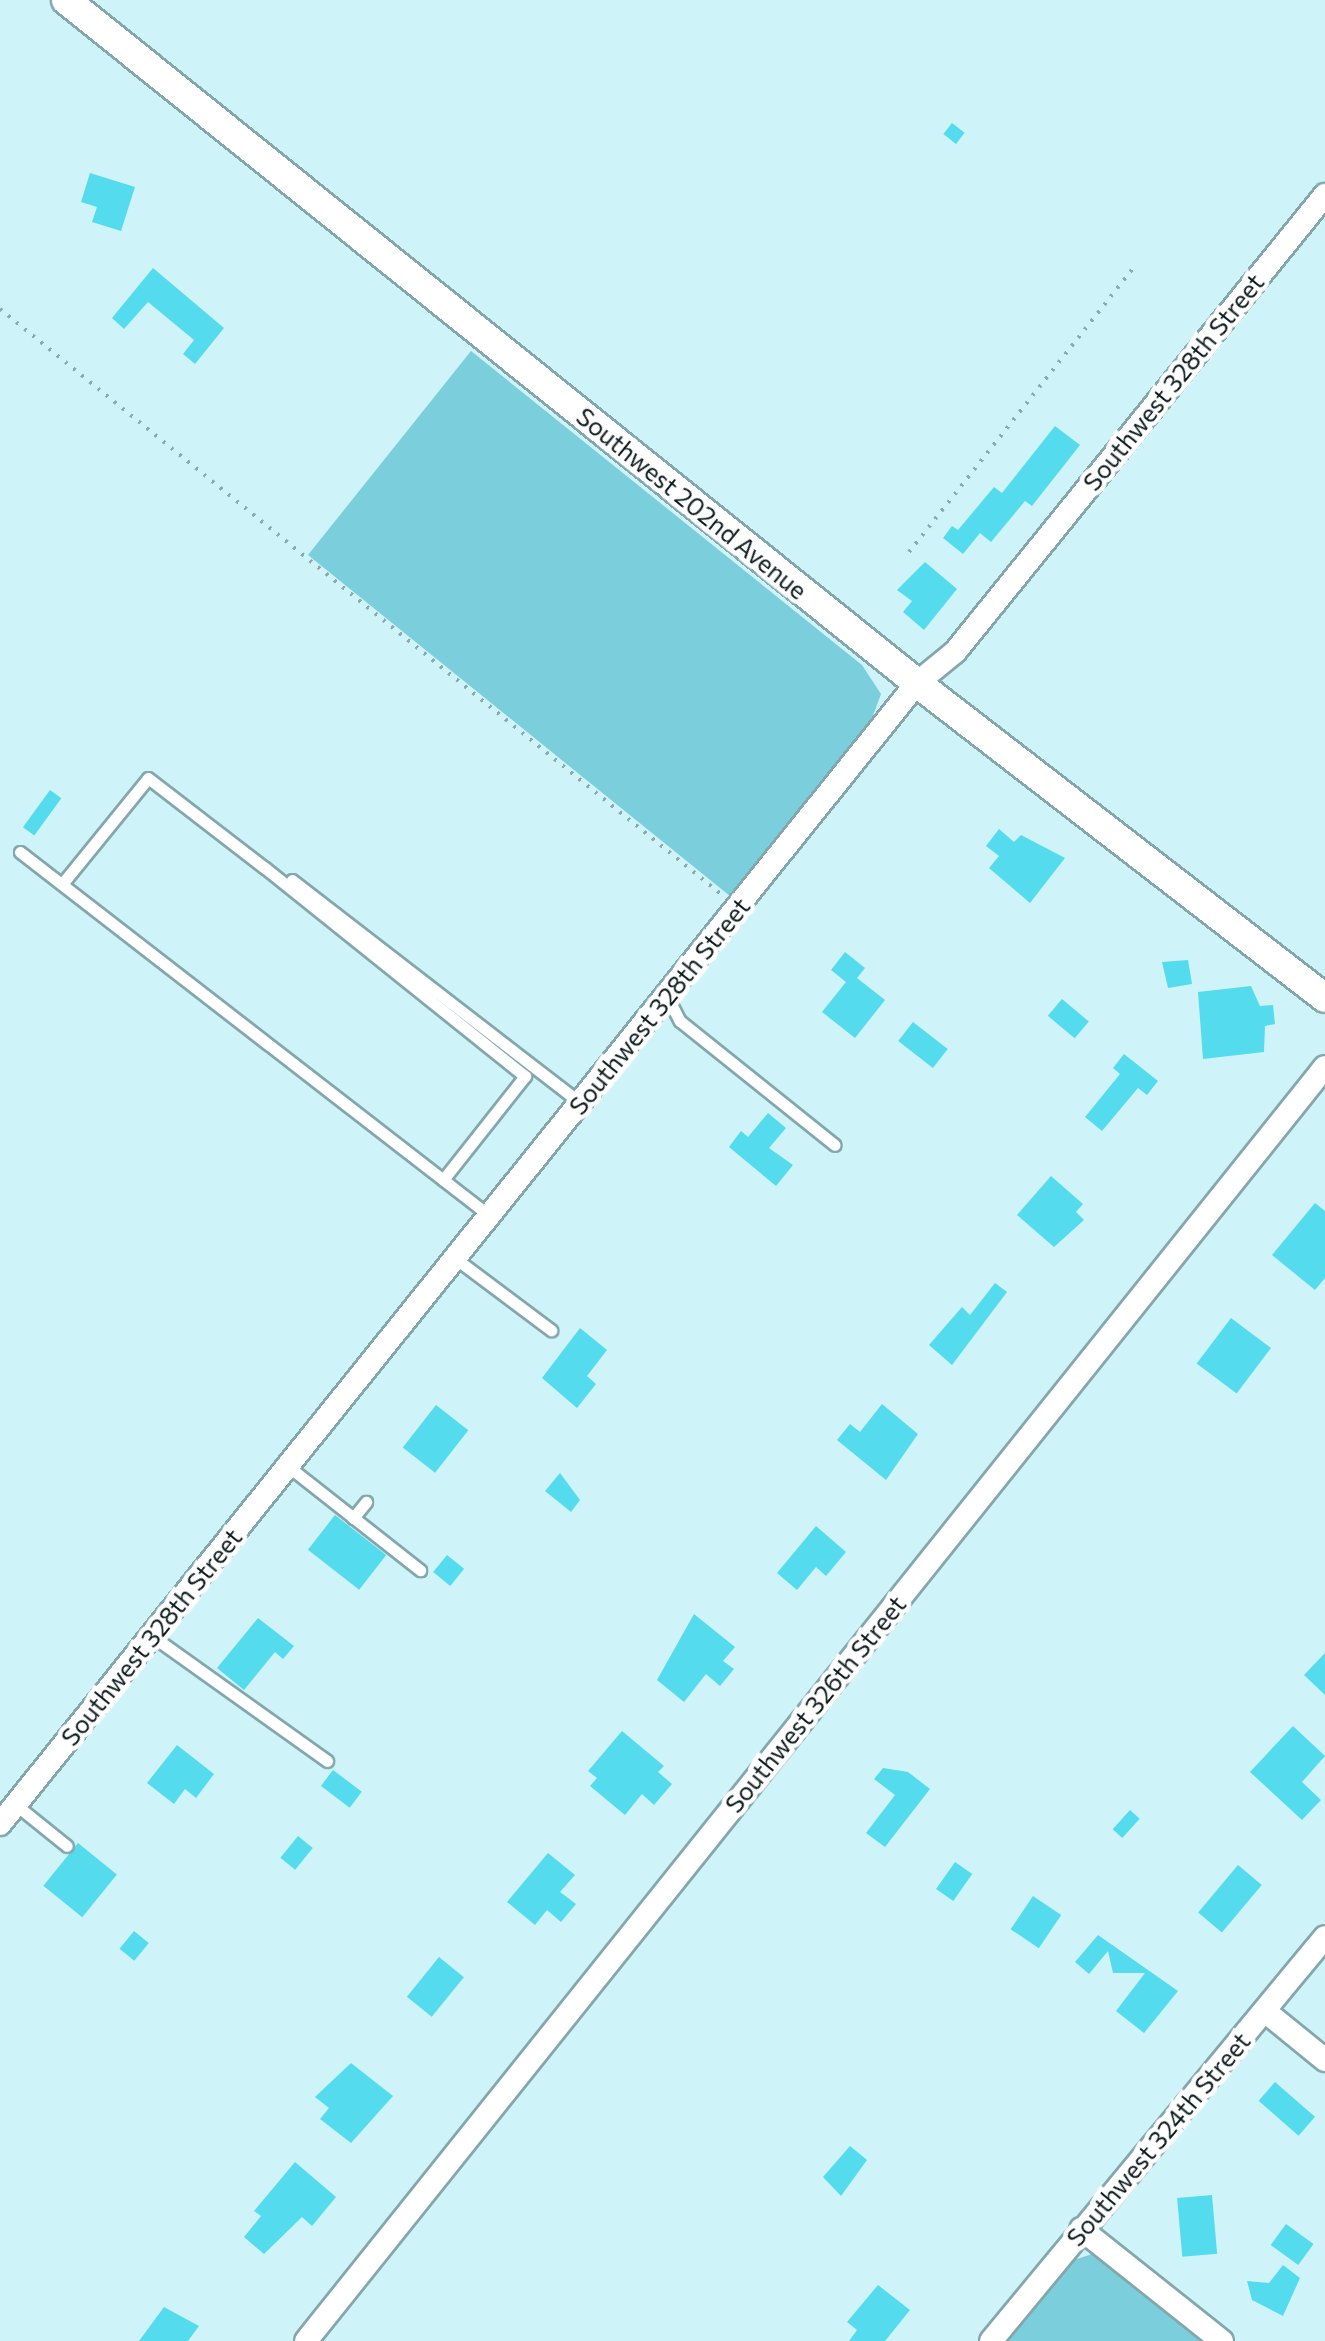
<!DOCTYPE html>
<html>
<head>
<meta charset="utf-8">
<style>
	body { margin:0 }
	#map { position:relative; width:1325px; height:2341px; overflow:hidden; background:#cef3f9; font-family:Commissioner,sans-serif }
	div>[style] { position:absolute }
	[style*='--x'] { left:calc(var(--x)*1px); top:calc(var(--y)*1px); width:calc(var(--w)*1px); rotate:calc(var(--a)*1deg) }
	.green>* { inset:0; background:#7bcedb }
	.building>* { inset:0; background:#54dbed; transform-origin:0 0 }
	.path>* { height:4px; margin-top:-2px; transform-origin:0; background:repeating-linear-gradient(90deg,#8caaae 0 2.5px,transparent 0 10.5px) }
	.roads { filter:drop-shadow(2px 0 #83a7ac) drop-shadow(-2px 0 #83a7ac) drop-shadow(0 2px #83a7ac) drop-shadow(0 -2px #83a7ac) }
	.service>* { height:11px; margin:-5.5px; padding:0 5.5px; transform-origin:5.5px; border-radius:5.5px; background:#fff }
	.minor>* { height:22px; margin:-11px; padding:0 11px; transform-origin:11px; border-radius:11px; background:#fff }
	.tertiary>* { height:28px; margin:-14px; padding:0 14px; transform-origin:14px; border-radius:14px; background:#fff }
	span { translate:-50% -50%; white-space:nowrap; text-align:center; line-height:1.15; -webkit-text-stroke:9px #fff; paint-order:stroke }
	.street-label { font-size:25px; color:#0d1b1d }
</style>
</head>
<body>
<div id="map">
	<div class="green">
		<div style="clip-path:polygon(471px 351px,862px 665px,881px 694px,872px 718px,730px 896px,308px 555px)"></div>
		<div style="clip-path:polygon(1092px 2254px,1099px 2255px,1210px 2341px,1004px 2341px,1068px 2262px)"></div>
	</div>
	<div class="building">
		<div style="left:952px;top:123px;width:16px;height:14px;rotate:38deg"></div>
		<div style="clip-path:polygon(90px 173px,135px 187px,121px 231px,92px 222px,97px 207px,81px 202px)"></div>
		<div style="clip-path:polygon(153px 268px,224px 328px,195px 364px,183px 354px,194px 340px,148px 302px,124px 329px,112px 318px)"></div>
		<div style="clip-path:polygon(1055px 426px,1080px 445px,1032px 506px,1025px 501px,991px 542px,980px 533px,963px 554px,943px 538px,952px 526px,958px 530px,994px 487px,1002px 493px)"></div>
		<div style="clip-path:polygon(925px 562px,957px 589px,924px 630px,903px 612px,912px 601px,897px 590px)"></div>
		<div style="left:50px;top:790px;width:14px;height:46px;rotate:36deg"></div>
		<div style="clip-path:polygon(999px 829px,1014px 842px,1021px 835px,1065px 858px,1030px 903px,989px 868px,999px 856px,986px 846px)"></div>
		<div style="clip-path:polygon(845px 952px,865px 968px,857px 978px,885px 1000px,855px 1038px,822px 1012px,846px 982px,831px 970px)"></div>
		<div style="clip-path:polygon(1188px 960px,1192px 984px,1168px 988px,1162px 962px)"></div>
		<div style="clip-path:polygon(1251px 986px,1260px 1006px,1273px 1005px,1275px 1024px,1265px 1026px,1264px 1052px,1203px 1059px,1198px 992px)"></div>
		<div style="left:1062px;top:999px;width:35px;height:22px;rotate:40deg"></div>
		<div style="left:913px;top:1022px;width:44px;height:24px;rotate:38deg"></div>
		<div style="clip-path:polygon(1124px 1054px,1158px 1081px,1147px 1095px,1138px 1088px,1102px 1131px,1085px 1117px,1120px 1074px,1113px 1068px)"></div>
		<div style="clip-path:polygon(768px 1113px,786px 1128px,769px 1148px,793px 1165px,776px 1186px,729px 1147px,741px 1131px,748px 1137px)"></div>
		<div style="clip-path:polygon(1051px 1176px,1083px 1204px,1076px 1212px,1084px 1220px,1054px 1247px,1017px 1215px)"></div>
		<div style="clip-path:polygon(1315px 1203px,1325px 1211px,1325px 1278px,1315px 1290px,1272px 1255px)"></div>
		<div style="clip-path:polygon(995px 1283px,1007px 1292px,952px 1365px,929px 1345px,962px 1307px,970px 1315px)"></div>
		<div style="left:1231px;top:1318px;width:50px;height:57px;rotate:37deg"></div>
		<div style="clip-path:polygon(580px 1328px,607px 1350px,587px 1376px,596px 1384px,577px 1408px,542px 1378px)"></div>
		<div style="clip-path:polygon(882px 1404px,918px 1434px,886px 1480px,837px 1440px,850px 1424px,860px 1432px)"></div>
		<div style="left:436px;top:1405px;width:41px;height:54px;rotate:38deg"></div>
		<div style="clip-path:polygon(560px 1473px,580px 1500px,571px 1512px,545px 1491px)"></div>
		<div style="left:335px;top:1515px;width:65px;height:44px;rotate:38deg"></div>
		<div style="clip-path:polygon(816px 1526px,846px 1552px,826px 1576px,816px 1567px,797px 1590px,777px 1573px)"></div>
		<div style="left:447px;top:1555px;width:22px;height:22px;rotate:39deg"></div>
		<div style="clip-path:polygon(694px 1614px,735px 1647px,723px 1661px,734px 1669px,720px 1686px,706px 1674px,684px 1702px,657px 1680px)"></div>
		<div style="clip-path:polygon(258px 1618px,294px 1646px,283px 1659px,275px 1652px,244px 1690px,217px 1668px)"></div>
		<div style="clip-path:polygon(1325px 1653px,1325px 1695px,1304px 1675px)"></div>
		<div style="clip-path:polygon(1293px 1726px,1325px 1756px,1302px 1782px,1321px 1800px,1302px 1820px,1250px 1772px)"></div>
		<div style="clip-path:polygon(622px 1731px,664px 1766px,658px 1772px,672px 1784px,654px 1805px,642px 1794px,625px 1815px,590px 1786px,597px 1778px,588px 1771px)"></div>
		<div style="clip-path:polygon(177px 1745px,214px 1774px,196px 1798px,185px 1789px,174px 1804px,147px 1783px)"></div>
		<div style="clip-path:polygon(883px 1768px,908px 1772px,930px 1789px,885px 1847px,866px 1833px,895px 1795px,874px 1779px)"></div>
		<div style="left:333px;top:1770px;width:36px;height:20px;rotate:37deg"></div>
		<div style="left:1130px;top:1810px;width:13px;height:26px;rotate:42deg"></div>
		<div style="left:298px;top:1836px;width:19px;height:28px;rotate:39deg"></div>
		<div style="left:78px;top:1843px;width:50px;height:55px;rotate:39deg"></div>
		<div style="clip-path:polygon(548px 1853px,575px 1875px,560px 1892px,576px 1904px,561px 1922px,547px 1910px,535px 1925px,507px 1902px)"></div>
		<div style="left:955px;top:1862px;width:21px;height:33px;rotate:35deg"></div>
		<div style="left:1238px;top:1865px;width:31px;height:62px;rotate:40deg"></div>
		<div style="left:1033px;top:1896px;width:34px;height:40px;rotate:34deg"></div>
		<div style="left:134px;top:1931px;width:19px;height:23px;rotate:39deg"></div>
		<div style="clip-path:polygon(1098px 1935px,1178px 1991px,1144px 2033px,1116px 2011px,1145px 1973px,1113px 1973px,1108px 1951px,1089px 1974px,1075px 1962px)"></div>
		<div style="left:439px;top:1957px;width:32px;height:51px;rotate:39deg"></div>
		<div style="clip-path:polygon(351px 2063px,393px 2096px,351px 2143px,320px 2119px,329px 2108px,315px 2097px)"></div>
		<div style="left:1275px;top:2082px;width:53px;height:25px;rotate:41deg"></div>
		<div style="clip-path:polygon(850px 2146px,867px 2160px,841px 2196px,823px 2177px)"></div>
		<div style="clip-path:polygon(295px 2162px,336px 2197px,312px 2226px,302px 2217px,264px 2254px,244px 2237px,261px 2216px,254px 2211px)"></div>
		<div style="left:1212px;top:2195px;width:59px;height:35px;rotate:85deg"></div>
		<div style="left:1286px;top:2224px;width:34px;height:26px;rotate:36deg"></div>
		<div style="clip-path:polygon(1283px 2265px,1300px 2278px,1283px 2316px,1252px 2300px,1247px 2281px,1269px 2283px)"></div>
		<div style="clip-path:polygon(878px 2285px,910px 2310px,885px 2341px,849px 2341px,857px 2330px,847px 2322px)"></div>
		<div style="clip-path:polygon(164px 2307px,199px 2326px,188px 2341px,139px 2341px)"></div>
	</div>
	<div class="path">
		<div style="--x:0;--y:309;--w:930;--a:39.06"></div>
		<div style="--x:909;--y:552;--w:366;--a:-51.7"></div>
	</div>
	<div class="roads">
		<div class="service">
			<div style="--x:20;--y:852;--w:594;--a:37.76"></div>
			<div style="--x:292;--y:880;--w:365;--a:37.7"></div>
			<div style="--x:62;--y:884;--w:136;--a:-50.9"></div>
			<div style="--x:148;--y:778;--w:148;--a:37.6"></div>
			<div style="--x:265;--y:868;--w:333;--a:38.7"></div>
			<div style="--x:525;--y:1076;--w:132;--a:128.3"></div>
			<div style="--x:667;--y:996;--w:28;--a:63"></div>
			<div style="--x:680;--y:1021;--w:198;--a:38.7"></div>
			<div style="--x:456;--y:1259;--w:119;--a:36.8"></div>
			<div style="--x:289;--y:1467;--w:167;--a:38.2"></div>
			<div style="--x:353;--y:1518;--w:21;--a:-51"></div>
			<div style="--x:152;--y:1636;--w:215;--a:35.5"></div>
			<div style="--x:16;--y:1805;--w:65;--a:38.8"></div>
		</div>
		<div class="minor">
			<div style="--x:0;--y:1824;--w:1464;--a:-51.21"></div>
			<div style="--x:917;--y:683;--w:49;--a:-39.2"></div>
			<div style="--x:955;--y:652;--w:588;--a:-51.01"></div>
			<div style="--x:1266;--y:2012;--w:76;--a:39.1"></div>
			<div style="--x:1081;--y:2229;--w:180;--a:38.5"></div>
			<div style="--x:306;--y:2341;--w:1631;--a:-51.35"></div>
			<div style="--x:991;--y:2341;--w:524;--a:-50.42"></div>
		</div>
		<div class="tertiary">
			<div style="--x:66;--y:0;--w:1091;--a:38.75"></div>
			<div style="--x:917;--y:683;--w:515;--a:37.67"></div>
		</div>
	</div>
	<div class="street-label">
		<span style="left:1173px;top:382px;rotate:-51deg">Southwest 328th Street</span>
		<span style="left:692px;top:503px;rotate:39deg">Southwest 202nd Avenue</span>
		<span style="left:659px;top:1006px;rotate:-51deg">Southwest 328th Street</span>
		<span style="left:151px;top:1637px;rotate:-51deg">Southwest 328th Street</span>
		<span style="left:815px;top:1704px;rotate:-51deg">Southwest 326th Street</span>
		<span style="left:1158px;top:2139px;rotate:-50deg">Southwest 324th Street</span>
	</div>
</div>
</body>
</html>
